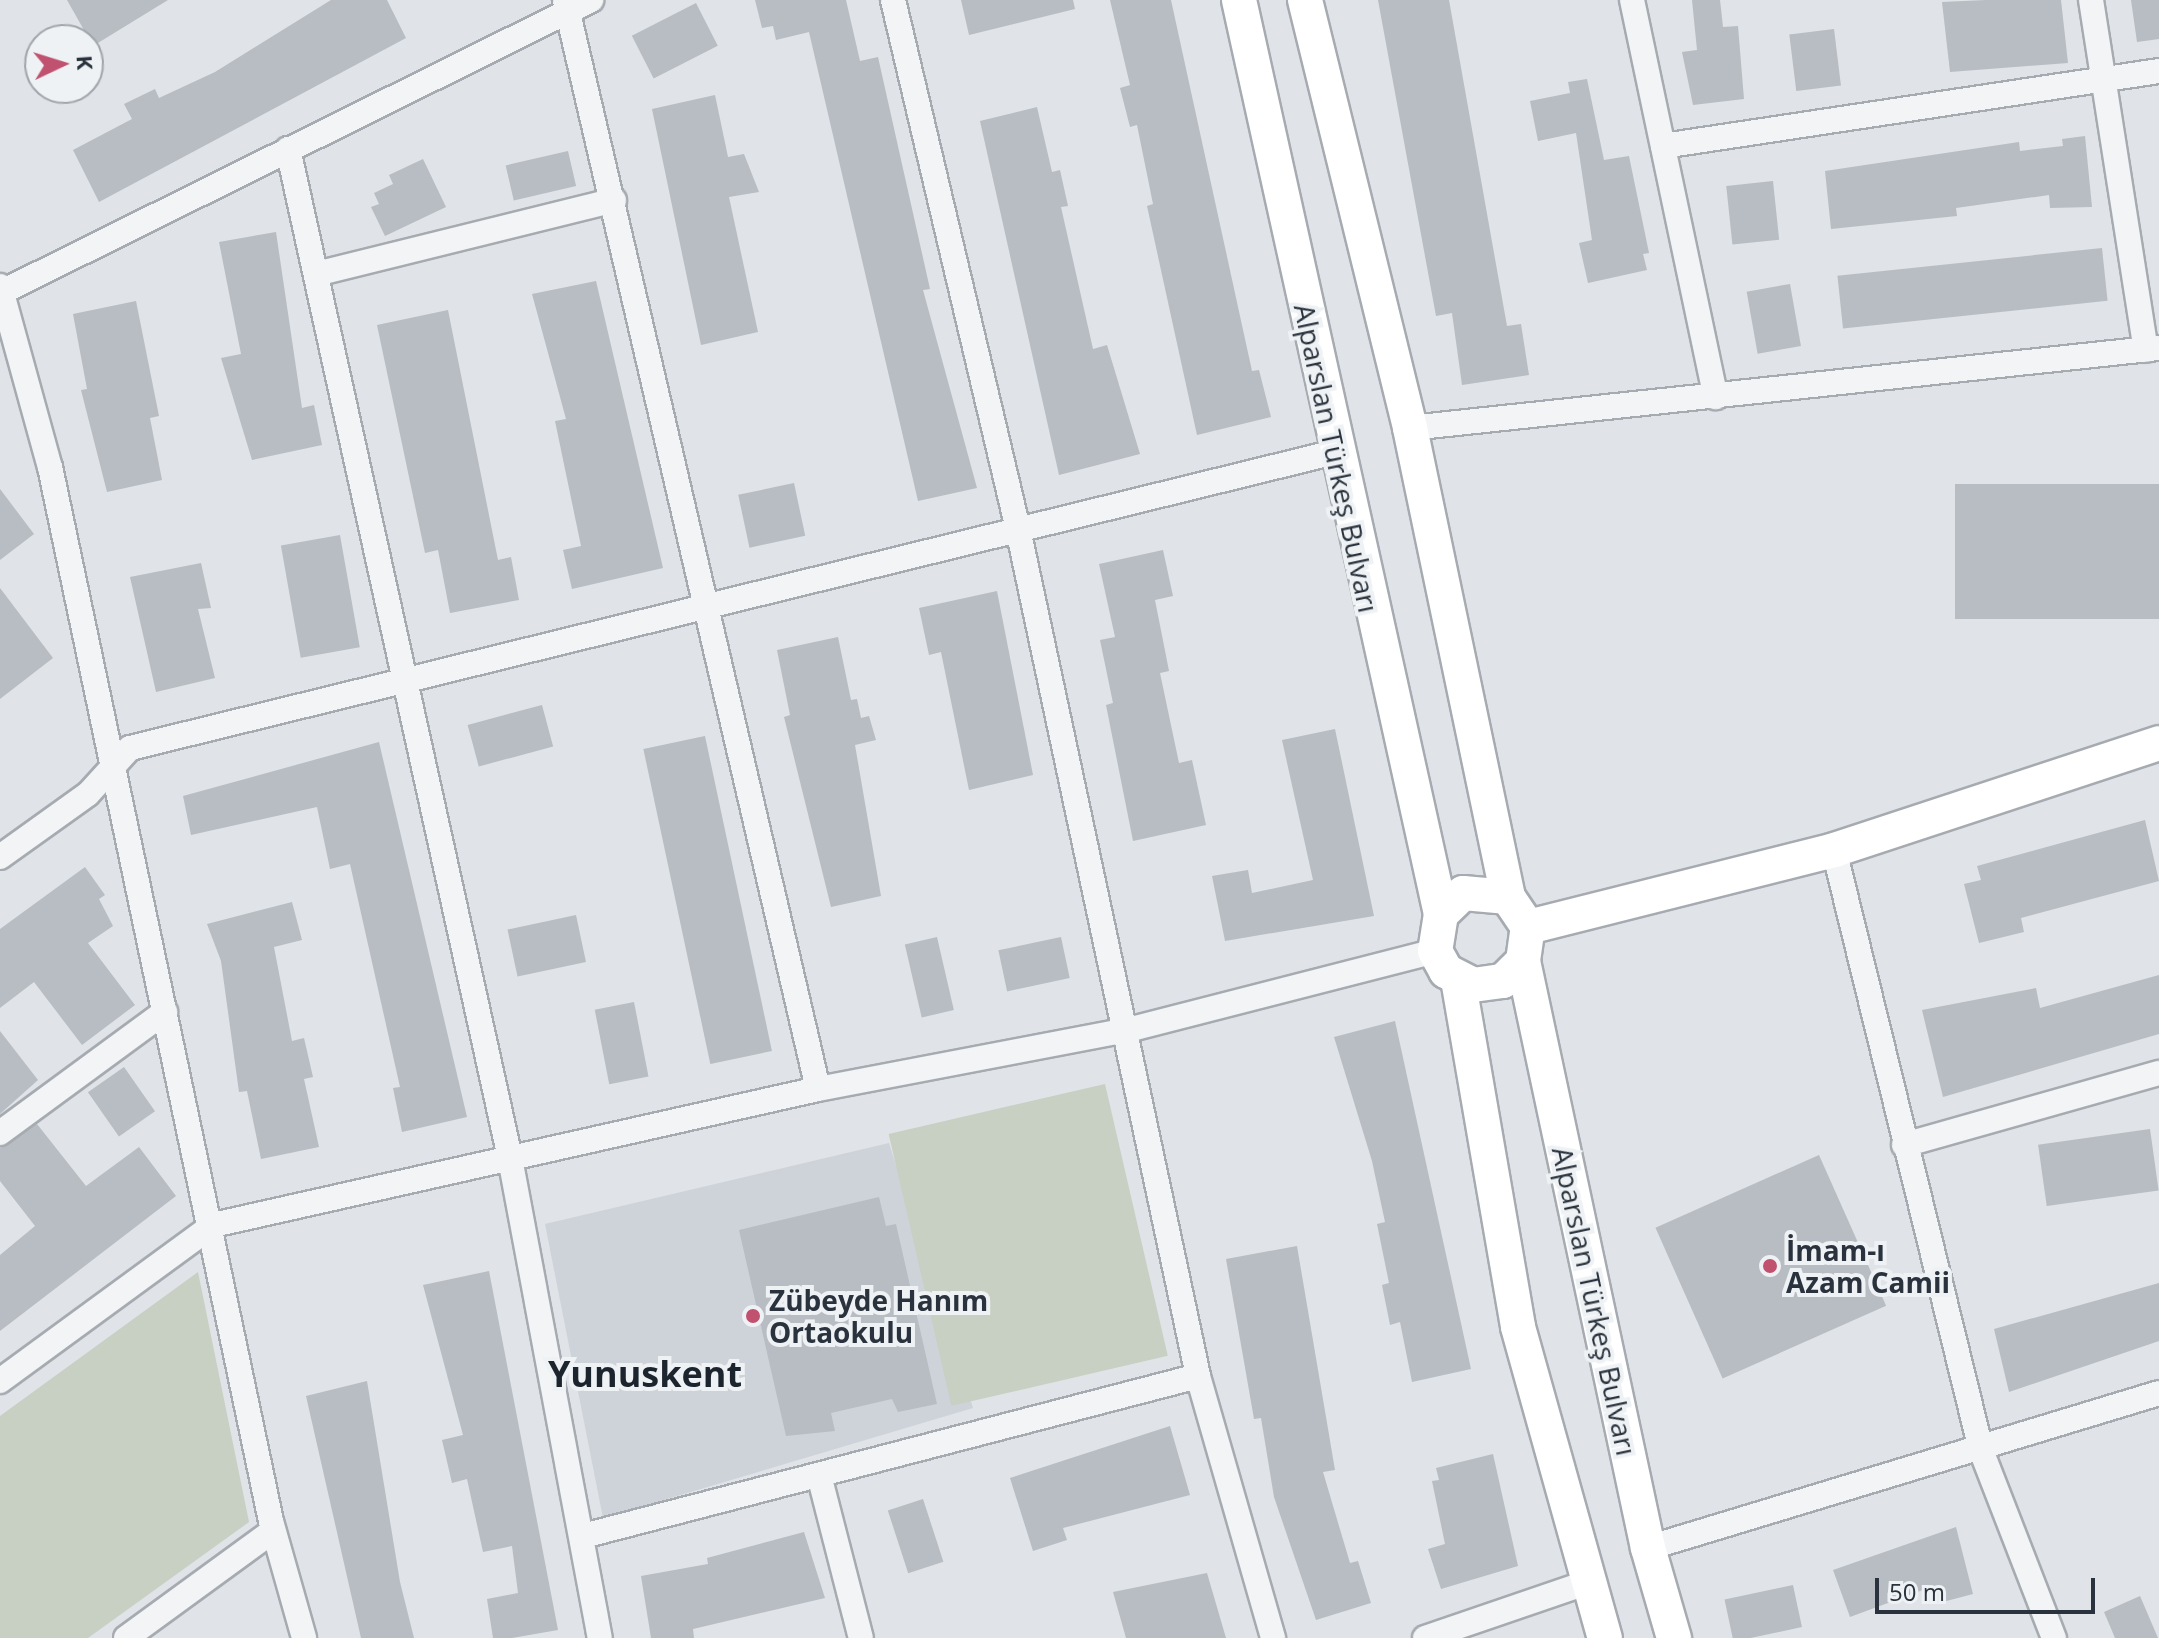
<!DOCTYPE html>
<html>
<head>
<meta charset="utf-8">
<style>
	body { margin:0 }
	#map { position:relative; width:2159px; height:1638px; overflow:hidden; background:#e0e3e7; font-family:"Open Sans",sans-serif }
	div>[style] { position:absolute }
	[style*='--x'] { left:calc(var(--x)*1px); top:calc(var(--y)*1px); width:calc(var(--w)*1px); rotate:calc(var(--a)*1deg) }
	.built>* { inset:0; background:#ced3d9 }
	.green>* { inset:0; background:#c7d0c2; transform-origin:0 0 }
	.building>* { inset:0; background:#b7bdc3; transform-origin:0 0 }
	.roads { filter:drop-shadow(2px 0 #a6abb1) drop-shadow(-2px 0 #a6abb1) drop-shadow(0 2px #a6abb1) drop-shadow(0 -2px #a6abb1) }
	.street>* { height:24px; margin:-12px; padding:0 12px; transform-origin:12px; border-radius:12px; background:#f2f4f6 }
	.secondary>* { height:34px; margin:-17px; padding:0 17px; transform-origin:17px; border-radius:17px; background:#fff }
	.dots>* { width:22px; height:22px; translate:-50% -50%; box-sizing:border-box; border:4px solid #eff2f5; border-radius:50% }
	span { translate:-50% -50%; white-space:nowrap; text-align:center; line-height:1.15; -webkit-text-stroke:8px #eff2f5; paint-order:stroke }
	.street-label { font-size:28px; color:#2a333d }
	.poi-label { font-size:28px; color:#2a333d; font-weight:700 }
	.left { translate:0 -50%; text-align:left }
	.district-label { font-size:36px; color:#1c242e; font-weight:700 }
	.north { position:absolute; left:24px; top:24px; width:80px; height:80px; box-sizing:border-box; background:#eff2f5; border:2px solid #a0a6ab; border-radius:50%; rotate:86deg; font-size:22px; font-weight:700; line-height:32px; text-align:center; color:#2a333d }
	.north::after { content:''; display:block; margin:auto; width:28px; height:36px; background:#c0516f; clip-path:polygon(50% 0,100% 100%,50% 72%,0 100%) }
	.scale { position:absolute; left:1875px; top:1578px; width:220px; height:36px; box-sizing:border-box; border:4px solid #2a333d; border-top:0; padding-left:10px; font-size:24px; line-height:28px; white-space:nowrap; color:#2a333d; -webkit-text-stroke:6px #eff2f5; paint-order:stroke }
</style>
</head>
<body>
<div id="map">
	<div class="built">
		<div style="clip-path:polygon(889px 1143px,973px 1408px,603px 1518px,545px 1224px)"></div>
	</div>
	<div class="green">
		<div style="left:1105px;top:1084px;width:279px;height:222px;rotate:77deg"></div>
		<div style="clip-path:polygon(198px 1272px,249px 1522px,88px 1638px,0 1638px,0 1416px)"></div>
	</div>
	<div class="building">
		<div style="clip-path:polygon(67px 0,168px 0,93px 46px)"></div>
		<div style="clip-path:polygon(331px 0,387px 0,406px 38px,99px 202px,73px 150px,132px 119px,124px 104px,155px 89px,159px 98px,215px 72px)"></div>
		<div style="clip-path:polygon(755px 0,846px 0,860px 61px,878px 57px,930px 289px,923px 290px,977px 488px,918px 501px,809px 32px,776px 40px,773px 26px,762px 28px)"></div>
		<div style="clip-path:polygon(961px 0,1073px 0,1075px 9px,969px 35px)"></div>
		<div style="clip-path:polygon(1110px 0,1171px 0,1252px 371px,1259px 370px,1271px 417px,1197px 435px,1147px 206px,1153px 204px,1137px 125px,1130px 127px,1120px 88px,1130px 85px)"></div>
		<div style="clip-path:polygon(1378px 0,1449px 0,1507px 326px,1521px 324px,1529px 375px,1462px 385px,1452px 313px,1436px 316px)"></div>
		<div style="clip-path:polygon(1692px 0,1720px 0,1723px 27px,1738px 26px,1744px 99px,1693px 105px,1682px 52px,1697px 50px)"></div>
		<div style="clip-path:polygon(1986px 0,2061px 0,2068px 63px,1950px 72px,1942px 2px)"></div>
		<div style="clip-path:polygon(2131px 0,2159px 0,2159px 39px,2137px 42px)"></div>
		<div style="left:696px;top:3px;width:48px;height:72px;rotate:63deg"></div>
		<div style="left:1834px;top:29px;width:57px;height:45px;rotate:83deg"></div>
		<div style="clip-path:polygon(1587px 79px,1604px 160px,1629px 156px,1649px 253px,1643px 254px,1647px 270px,1588px 283px,1579px 243px,1592px 240px,1576px 133px,1538px 141px,1530px 101px,1570px 93px,1568px 82px)"></div>
		<div style="clip-path:polygon(715px 95px,728px 157px,744px 154px,759px 192px,729px 197px,758px 332px,701px 345px,652px 109px)"></div>
		<div style="clip-path:polygon(1037px 107px,1052px 172px,1060px 170px,1068px 206px,1061px 207px,1093px 349px,1107px 345px,1140px 454px,1059px 475px,980px 121px)"></div>
		<div style="clip-path:polygon(2085px 136px,2092px 207px,2050px 208px,2049px 195px,1956px 208px,1957px 216px,1831px 229px,1825px 171px,2019px 142px,2020px 151px,2063px 146px,2062px 139px)"></div>
		<div style="left:568px;top:151px;width:36px;height:64px;rotate:77deg"></div>
		<div style="clip-path:polygon(423px 159px,446px 207px,385px 236px,371px 207px,379px 204px,374px 193px,393px 184px,389px 175px)"></div>
		<div style="left:1773px;top:181px;width:59px;height:47px;rotate:84deg"></div>
		<div style="clip-path:polygon(276px 232px,302px 408px,314px 405px,322px 445px,252px 460px,221px 358px,241px 354px,219px 242px)"></div>
		<div style="left:2102px;top:248px;width:53px;height:266px;rotate:84deg"></div>
		<div style="clip-path:polygon(596px 281px,663px 568px,572px 589px,563px 550px,581px 546px,555px 421px,566px 419px,532px 294px)"></div>
		<div style="left:1790px;top:284px;width:63px;height:44px;rotate:80deg"></div>
		<div style="clip-path:polygon(136px 301px,159px 416px,150px 418px,162px 480px,107px 492px,81px 390px,87px 389px,73px 314px)"></div>
		<div style="clip-path:polygon(448px 310px,498px 560px,511px 557px,519px 600px,450px 613px,438px 550px,425px 553px,377px 325px)"></div>
		<div style="left:794px;top:483px;width:54px;height:57px;rotate:78deg"></div>
		<div style="left:2159px;top:484px;width:135px;height:204px;rotate:90deg"></div>
		<div style="clip-path:polygon(0 489px,34px 534px,0 560px)"></div>
		<div style="left:340px;top:535px;width:114px;height:60px;rotate:80deg"></div>
		<div style="clip-path:polygon(1163px 550px,1173px 596px,1155px 600px,1169px 671px,1160px 673px,1179px 763px,1192px 760px,1206px 825px,1133px 841px,1106px 705px,1113px 703px,1100px 640px,1115px 637px,1099px 564px)"></div>
		<div style="clip-path:polygon(201px 563px,211px 608px,198px 609px,215px 678px,156px 692px,130px 577px)"></div>
		<div style="clip-path:polygon(0 588px,53px 658px,0 699px)"></div>
		<div style="clip-path:polygon(997px 591px,1033px 775px,969px 790px,941px 652px,929px 655px,919px 608px)"></div>
		<div style="clip-path:polygon(838px 637px,851px 700px,857px 699px,861px 718px,869px 716px,876px 740px,855px 745px,881px 896px,831px 907px,784px 717px,790px 715px,777px 650px)"></div>
		<div style="left:542px;top:705px;width:43px;height:77px;rotate:75deg"></div>
		<div style="clip-path:polygon(1335px 729px,1374px 916px,1225px 941px,1212px 876px,1248px 870px,1252px 893px,1313px 880px,1282px 740px)"></div>
		<div style="left:705px;top:736px;width:322px;height:63px;rotate:78deg"></div>
		<div style="clip-path:polygon(379px 742px,467px 1117px,402px 1132px,393px 1088px,400px 1087px,350px 864px,330px 869px,317px 807px,191px 835px,183px 796px)"></div>
		<div style="clip-path:polygon(2145px 820px,2159px 881px,2021px 918px,2024px 932px,1979px 943px,1964px 884px,1981px 880px,1977px 866px)"></div>
		<div style="clip-path:polygon(85px 867px,105px 895px,99px 899px,113px 926px,88px 943px,135px 1005px,82px 1045px,34px 982px,0 1008px,0 929px)"></div>
		<div style="clip-path:polygon(292px 902px,302px 940px,274px 947px,292px 1041px,304px 1038px,313px 1077px,304px 1079px,319px 1147px,261px 1159px,247px 1091px,239px 1092px,221px 961px,207px 924px)"></div>
		<div style="left:576px;top:915px;width:48px;height:70px;rotate:78deg"></div>
		<div style="left:937px;top:937px;width:75px;height:33px;rotate:77deg"></div>
		<div style="left:1061px;top:937px;width:42px;height:64px;rotate:78deg"></div>
		<div style="clip-path:polygon(2159px 975px,2159px 1034px,1943px 1097px,1922px 1010px,2036px 988px,2040px 1008px)"></div>
		<div style="left:634px;top:1002px;width:76px;height:40px;rotate:79deg"></div>
		<div style="clip-path:polygon(1395px 1021px,1471px 1369px,1412px 1382px,1400px 1322px,1390px 1325px,1382px 1285px,1389px 1283px,1377px 1224px,1385px 1222px,1372px 1161px,1334px 1037px)"></div>
		<div style="clip-path:polygon(0 1031px,38px 1080px,0 1114px)"></div>
		<div style="left:124px;top:1067px;width:54px;height:44px;rotate:55deg"></div>
		<div style="clip-path:polygon(37px 1124px,86px 1186px,139px 1147px,176px 1196px,0 1331px,0 1255px,35px 1226px,0 1181px,0 1148px)"></div>
		<div style="left:2150px;top:1129px;width:62px;height:113px;rotate:82deg"></div>
		<div style="left:1819px;top:1155px;width:165px;height:179px;rotate:66deg"></div>
		<div style="clip-path:polygon(879px 1197px,886px 1226px,896px 1224px,937px 1404px,898px 1412px,892px 1399px,831px 1413px,835px 1431px,786px 1436px,739px 1230px)"></div>
		<div style="clip-path:polygon(1297px 1246px,1335px 1470px,1323px 1472px,1350px 1563px,1358px 1561px,1371px 1603px,1316px 1620px,1274px 1497px,1261px 1418px,1254px 1419px,1226px 1259px)"></div>
		<div style="clip-path:polygon(489px 1271px,558px 1630px,512px 1638px,493px 1638px,487px 1599px,518px 1593px,512px 1546px,483px 1552px,467px 1479px,452px 1483px,442px 1440px,463px 1435px,423px 1285px)"></div>
		<div style="clip-path:polygon(2159px 1283px,2159px 1341px,2009px 1392px,1994px 1329px)"></div>
		<div style="clip-path:polygon(367px 1381px,400px 1582px,414px 1638px,361px 1638px,306px 1396px)"></div>
		<div style="clip-path:polygon(1170px 1426px,1190px 1495px,1063px 1528px,1067px 1540px,1033px 1551px,1010px 1478px)"></div>
		<div style="clip-path:polygon(1493px 1454px,1518px 1566px,1441px 1589px,1428px 1549px,1445px 1544px,1432px 1481px,1439px 1480px,1436px 1468px)"></div>
		<div style="left:923px;top:1499px;width:66px;height:37px;rotate:72deg"></div>
		<div style="clip-path:polygon(1956px 1527px,1973px 1594px,1935px 1604px,1931px 1587px,1850px 1617px,1833px 1570px)"></div>
		<div style="clip-path:polygon(804px 1532px,825px 1598px,693px 1629px,694px 1638px,651px 1638px,641px 1576px,708px 1564px,707px 1558px)"></div>
		<div style="clip-path:polygon(1207px 1573px,1226px 1638px,1126px 1638px,1113px 1592px)"></div>
		<div style="left:1793px;top:1585px;width:43px;height:70px;rotate:78deg"></div>
		<div style="clip-path:polygon(2140px 1596px,2158px 1638px,2115px 1638px,2104px 1612px)"></div>
	</div>
	<div class="roads">
		<div class="street">
			<div style="--x:565;--y:0;--w:1118;--a:76.92"></div>
			<div style="--x:893;--y:0;--w:544;--a:76.71"></div>
			<div style="--x:1018;--y:529;--w:866;--a:78"></div>
			<div style="--x:1198;--y:1376;--w:273;--a:74"></div>
			<div style="--x:1632;--y:0;--w:406;--a:78.1"></div>
			<div style="--x:2091;--y:0;--w:354;--a:81.1"></div>
			<div style="--x:1663;--y:146;--w:502;--a:-8.6"></div>
			<div style="--x:288;--y:149;--w:1033;--a:77.59"></div>
			<div style="--x:510;--y:1158;--w:488;--a:79.4"></div>
			<div style="--x:316;--y:274;--w:307;--a:-13.9"></div>
			<div style="--x:0;--y:286;--w:188;--a:74.6"></div>
			<div style="--x:50;--y:467;--w:1077;--a:78.16"></div>
			<div style="--x:271;--y:1521;--w:122;--a:74.2"></div>
			<div style="--x:0;--y:293;--w:660;--a:-26.37"></div>
			<div style="--x:1410;--y:428;--w:753;--a:-6.1"></div>
			<div style="--x:1834;--y:850;--w:618;--a:76.23"></div>
			<div style="--x:1981;--y:1450;--w:202;--a:68.8"></div>
			<div style="--x:0;--y:857;--w:108;--a:-35.6"></div>
			<div style="--x:88;--y:794;--w:62;--a:-47.6"></div>
			<div style="--x:130;--y:748;--w:1241;--a:-13.8"></div>
			<div style="--x:0;--y:1133;--w:205;--a:-36.3"></div>
			<div style="--x:1904;--y:1145;--w:265;--a:-15.8"></div>
			<div style="--x:0;--y:1381;--w:264;--a:-36.2"></div>
			<div style="--x:213;--y:1225;--w:620;--a:-12.67"></div>
			<div style="--x:818;--y:1089;--w:316;--a:-10.8"></div>
			<div style="--x:1128;--y:1030;--w:317;--a:-14.4"></div>
			<div style="--x:819;--y:1475;--w:168;--a:75.6"></div>
			<div style="--x:583;--y:1536;--w:635;--a:-14.58"></div>
			<div style="--x:1648;--y:1548;--w:534;--a:-16.87"></div>
			<div style="--x:126;--y:1638;--w:182;--a:-36.1"></div>
			<div style="--x:1425;--y:1638;--w:173;--a:-18.9"></div>
		</div>
		<div class="secondary">
			<div style="--x:1239;--y:0;--w:936;--a:77.54"></div>
			<div style="--x:1441;--y:914;--w:37;--a:99"></div>
			<div style="--x:1435;--y:951;--w:23;--a:61"></div>
			<div style="--x:1446;--y:971;--w:30;--a:27"></div>
			<div style="--x:1473;--y:985;--w:30;--a:-8"></div>
			<div style="--x:1503;--y:981;--w:28;--a:-45"></div>
			<div style="--x:1523;--y:961;--w:34;--a:-82"></div>
			<div style="--x:1528;--y:927;--w:36;--a:-124"></div>
			<div style="--x:1508;--y:897;--w:45;--a:-174.9"></div>
			<div style="--x:1463;--y:893;--w:30;--a:136"></div>
			<div style="--x:1305;--y:0;--w:441;--a:76.2"></div>
			<div style="--x:1410;--y:428;--w:479;--a:78.2"></div>
			<div style="--x:1528;--y:927;--w:316;--a:-14.1"></div>
			<div style="--x:1834;--y:850;--w:342;--a:-18.2"></div>
			<div style="--x:1523;--y:961;--w:600;--a:77.98"></div>
			<div style="--x:1648;--y:1548;--w:94;--a:73.9"></div>
			<div style="--x:1458;--y:979;--w:353;--a:80.2"></div>
			<div style="--x:1518;--y:1327;--w:323;--a:74.4"></div>
		</div>
	</div>
	<div class="dots">
		<div style="left:1770px;top:1266px;background:#c0516f"></div>
		<div style="left:753px;top:1316px;background:#c0516f"></div>
	</div>
	<div class="street-label">
		<span style="left:1337px;top:458px;rotate:78deg">Alparslan Türkeş Bulvarı</span>
		<span style="left:1595px;top:1301px;rotate:78deg">Alparslan Türkeş Bulvarı</span>
	</div>
	<div class="poi-label">
		<span class="left" style="left:1786px;top:1266px">İmam-ı<br>Azam Camii</span>
		<span class="left" style="left:769px;top:1316px">Zübeyde Hanım<br>Ortaokulu</span>
	</div>
	<div class="district-label">
		<span style="left:645px;top:1374px">Yunuskent</span>
	</div>
	<div class="north">K</div>
	<div class="scale">50 m</div>
</div>
</body>
</html>
